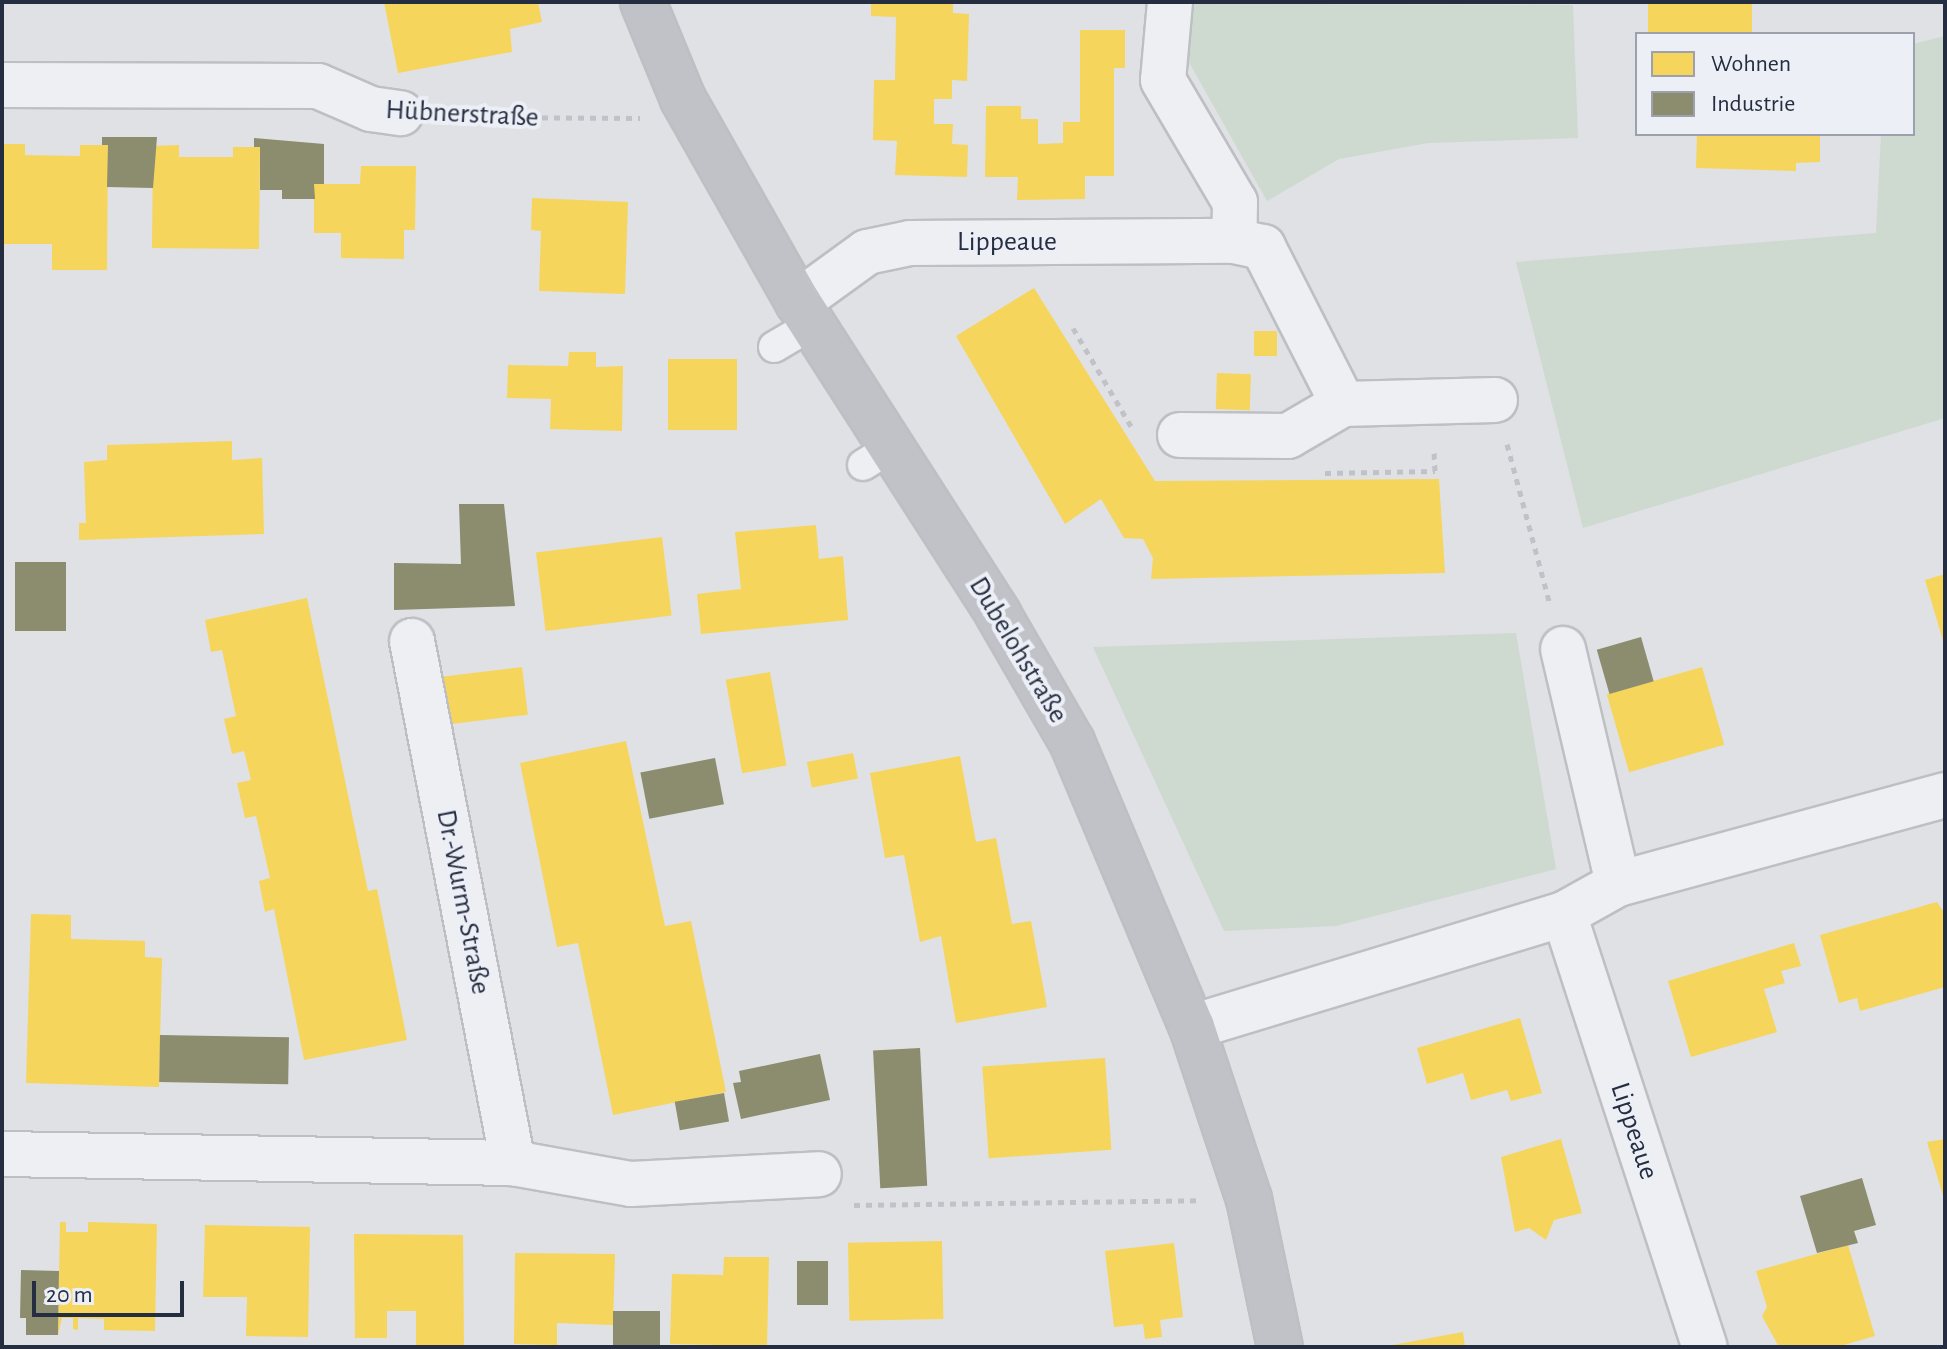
<!DOCTYPE html>
<html>
<head>
<meta charset="utf-8">
<style>
	body { margin:0 }
	#map { position:relative; width:1947px; height:1349px; overflow:hidden; background:#dfe1e5; font-family:"Alegreya Sans",sans-serif }
	div>[style] { position:absolute }
	[style*='--x'] { left:calc(var(--x)*1px); top:calc(var(--y)*1px); width:calc(var(--w)*1px); rotate:calc(var(--a)*1deg) }
	.green>* { inset:0; background:#ced9cf }
	.homes>* { inset:0; background:#f6d55c; transform-origin:0 0 }
	.industry>* { inset:0; background:#8c8c6e; transform-origin:0 0 }
	.path>* { height:5px; margin-top:-2.5px; transform-origin:0; background:repeating-linear-gradient(90deg,#c1c2c8 0 6px,transparent 0 12px) }
	.roads { filter:drop-shadow(2px 0 #bdbfc3) drop-shadow(-2px 0 #bdbfc3) drop-shadow(0 2px #bdbfc3) drop-shadow(0 -2px #bdbfc3) }
	.service>* { height:30px; margin:-15px; padding:0 15px; transform-origin:15px; border-radius:15px; background:#eeeff2 }
	.minor>* { height:44px; margin:-22px; padding:0 22px; transform-origin:22px; border-radius:22px; background:#eeeff2 }
	.secondary>* { height:44px; margin:-22px; padding:0 22px; transform-origin:22px; border-radius:22px; background:#c0c2c8 }
	span { translate:-50% -50%; white-space:nowrap; text-align:center; line-height:1.15; -webkit-text-stroke:8px #eceff6; paint-order:stroke }
	.street-label { font-size:28px; color:#252d40 }
	.frame { position:absolute; inset:0; border:4px solid #252d40; pointer-events:none }
	.legend { position:absolute; left:1635px; top:32px; width:280px; height:104px; box-sizing:border-box; background:#eceff6; border:2px solid #9ca1ad; margin:0; padding:10px 14px; list-style:none; font-size:24px; color:#252d40 }
	.legend li { display:flex; align-items:center; gap:16px; height:40px }
	.legend b { width:40px; border:2px solid #9ca1ad }
	.scale { position:absolute; left:32px; top:1281px; width:152px; height:36px; box-sizing:border-box; border:4px solid #252d40; border-top:0; padding-left:10px; font-size:24px; line-height:28px; white-space:nowrap; color:#252d40; -webkit-text-stroke:6px #eceff6; paint-order:stroke }
</style>
</head>
<body>
<div id="map">
	<div class="green">
		<div style="clip-path:polygon(1188px 4px,1573px 5px,1578px 138px,1428px 143px,1339px 159px,1267px 201px,1186px 57px)"></div>
		<div style="clip-path:polygon(1945px 36px,1945px 418px,1583px 528px,1516px 262px,1876px 233px,1881px 134px,1913px 134px,1913px 44px)"></div>
		<div style="clip-path:polygon(1516px 633px,1556px 869px,1336px 926px,1224px 931px,1093px 647px)"></div>
	</div>
	<div class="homes">
		<div style="clip-path:polygon(384px 2px,538px 2px,542px 22px,510px 29px,512px 52px,398px 73px)"></div>
		<div style="clip-path:polygon(871px 2px,953px 2px,953px 13px,969px 14px,967px 81px,952px 80px,952px 99px,934px 99px,934px 124px,953px 124px,952px 144px,968px 145px,967px 177px,895px 175px,897px 141px,873px 140px,874px 80px,895px 80px,896px 17px,871px 16px)"></div>
		<div style="left:1648px;top:2px;width:104px;height:32px"></div>
		<div style="clip-path:polygon(1080px 30px,1125px 30px,1125px 68px,1114px 68px,1114px 176px,1085px 176px,1085px 199px,1017px 200px,1018px 177px,985px 177px,986px 106px,1021px 106px,1021px 119px,1038px 119px,1038px 144px,1063px 143px,1063px 122px,1080px 122px)"></div>
		<div style="clip-path:polygon(1697px 134px,1820px 134px,1820px 162px,1796px 163px,1796px 171px,1696px 168px)"></div>
		<div style="clip-path:polygon(2px 144px,25px 144px,25px 155px,80px 156px,80px 145px,108px 145px,107px 270px,52px 270px,52px 244px,2px 244px)"></div>
		<div style="clip-path:polygon(179px 145px,179px 157px,233px 157px,233px 147px,260px 147px,259px 249px,152px 248px,153px 146px)"></div>
		<div style="clip-path:polygon(361px 166px,416px 166px,415px 230px,404px 230px,404px 259px,341px 258px,341px 233px,314px 233px,314px 184px,360px 184px)"></div>
		<div style="clip-path:polygon(532px 198px,628px 202px,625px 294px,539px 291px,541px 231px,531px 230px)"></div>
		<div style="clip-path:polygon(1034px 288px,1155px 481px,1439px 479px,1445px 573px,1151px 579px,1153px 558px,1143px 539px,1124px 538px,1101px 499px,1065px 524px,956px 336px)"></div>
		<div style="left:1254px;top:331px;width:23px;height:25px"></div>
		<div style="clip-path:polygon(569px 352px,596px 352px,596px 367px,623px 366px,622px 431px,550px 429px,551px 399px,507px 398px,508px 365px,568px 366px)"></div>
		<div style="left:668px;top:359px;width:69px;height:71px"></div>
		<div style="left:1217px;top:373px;width:34px;height:36px;rotate:2deg"></div>
		<div style="clip-path:polygon(232px 441px,232px 460px,262px 458px,264px 534px,79px 540px,79px 523px,86px 523px,84px 462px,107px 460px,107px 445px)"></div>
		<div style="clip-path:polygon(816px 525px,819px 559px,843px 556px,848px 620px,701px 634px,697px 594px,741px 589px,735px 532px)"></div>
		<div style="left:662px;top:537px;width:79px;height:127px;rotate:83deg"></div>
		<div style="clip-path:polygon(1945px 574px,1945px 644px,1944px 644px,1925px 580px)"></div>
		<div style="clip-path:polygon(307px 598px,368px 891px,377px 889px,407px 1040px,304px 1060px,274px 909px,265px 912px,259px 881px,270px 878px,256px 816px,245px 818px,237px 783px,251px 780px,244px 751px,232px 754px,224px 719px,236px 716px,222px 650px,211px 652px,205px 620px)"></div>
		<div style="left:522px;top:667px;width:48px;height:83px;rotate:83deg"></div>
		<div style="left:1702px;top:667px;width:81px;height:99px;rotate:74deg"></div>
		<div style="left:770px;top:672px;width:95px;height:45px;rotate:80deg"></div>
		<div style="clip-path:polygon(626px 741px,665px 926px,691px 921px,726px 1092px,613px 1115px,578px 943px,557px 947px,520px 763px)"></div>
		<div style="left:853px;top:753px;width:26px;height:47px;rotate:79deg"></div>
		<div style="clip-path:polygon(960px 756px,976px 842px,996px 838px,1012px 924px,1031px 921px,1047px 1007px,956px 1023px,941px 936px,920px 942px,904px 855px,885px 858px,870px 773px)"></div>
		<div style="clip-path:polygon(1937px 902px,1945px 914px,1945px 987px,1860px 1011px,1857px 998px,1839px 1003px,1820px 935px)"></div>
		<div style="clip-path:polygon(31px 914px,71px 915px,71px 939px,145px 941px,145px 957px,162px 958px,159px 1087px,26px 1083px)"></div>
		<div style="clip-path:polygon(1794px 943px,1801px 966px,1781px 971px,1785px 983px,1764px 989px,1777px 1032px,1691px 1057px,1668px 981px)"></div>
		<div style="clip-path:polygon(1520px 1018px,1542px 1093px,1511px 1101px,1507px 1090px,1471px 1100px,1463px 1073px,1427px 1084px,1417px 1048px)"></div>
		<div style="left:1105px;top:1058px;width:92px;height:123px;rotate:86deg"></div>
		<div style="clip-path:polygon(1561px 1139px,1582px 1213px,1554px 1220px,1546px 1240px,1529px 1228px,1515px 1232px,1501px 1157px)"></div>
		<div style="clip-path:polygon(1945px 1139px,1945px 1199px,1944px 1199px,1927px 1142px)"></div>
		<div style="clip-path:polygon(60px 1222px,66px 1222px,66px 1232px,88px 1232px,88px 1222px,157px 1224px,155px 1331px,104px 1330px,104px 1319px,78px 1318px,78px 1330px,73px 1329px,73px 1318px,62px 1318px,58px 1335px)"></div>
		<div style="clip-path:polygon(205px 1225px,310px 1227px,308px 1337px,246px 1336px,247px 1297px,203px 1297px)"></div>
		<div style="clip-path:polygon(354px 1234px,463px 1235px,464px 1347px,416px 1347px,416px 1311px,387px 1311px,387px 1338px,355px 1338px)"></div>
		<div style="left:942px;top:1241px;width:78px;height:94px;rotate:89deg"></div>
		<div style="clip-path:polygon(1174px 1243px,1183px 1317px,1160px 1320px,1162px 1337px,1145px 1339px,1143px 1324px,1114px 1327px,1105px 1251px)"></div>
		<div style="clip-path:polygon(1848px 1245px,1875px 1336px,1837px 1347px,1779px 1347px,1762px 1316px,1767px 1307px,1756px 1271px)"></div>
		<div style="clip-path:polygon(515px 1253px,615px 1254px,613px 1325px,557px 1323px,557px 1345px,514px 1344px)"></div>
		<div style="clip-path:polygon(724px 1257px,769px 1257px,767px 1346px,670px 1344px,672px 1274px,723px 1275px)"></div>
		<div style="clip-path:polygon(1463px 1332px,1465px 1347px,1392px 1347px,1392px 1345px)"></div>
	</div>
	<div class="industry">
		<div style="clip-path:polygon(102px 137px,157px 137px,153px 188px,107px 187px,108px 145px,102px 145px)"></div>
		<div style="clip-path:polygon(254px 138px,324px 144px,324px 184px,314px 184px,315px 199px,282px 199px,282px 190px,260px 190px,260px 147px,254px 147px)"></div>
		<div style="clip-path:polygon(459px 504px,504px 504px,515px 606px,394px 610px,394px 563px,461px 564px)"></div>
		<div style="left:66px;top:562px;width:69px;height:51px;rotate:90deg"></div>
		<div style="left:1641px;top:637px;width:46px;height:46px;rotate:74deg"></div>
		<div style="left:715px;top:758px;width:47px;height:76px;rotate:79deg"></div>
		<div style="left:160px;top:1035px;width:129px;height:47px;rotate:1deg"></div>
		<div style="left:920px;top:1048px;width:138px;height:47px;rotate:87deg"></div>
		<div style="clip-path:polygon(820px 1054px,830px 1100px,741px 1119px,733px 1083px,741px 1082px,739px 1071px)"></div>
		<div style="left:724px;top:1093px;width:29px;height:50px;rotate:80deg"></div>
		<div style="clip-path:polygon(1862px 1178px,1876px 1225px,1854px 1231px,1858px 1243px,1817px 1253px,1800px 1196px)"></div>
		<div style="left:797px;top:1261px;width:31px;height:44px"></div>
		<div style="clip-path:polygon(21px 1270px,59px 1271px,58px 1335px,26px 1335px,26px 1318px,20px 1318px)"></div>
		<div style="left:613px;top:1311px;width:47px;height:36px"></div>
	</div>
	<div class="path">
		<div style="--x:446;--y:117;--w:194;--a:0.3"></div>
		<div style="--x:1073;--y:328;--w:114;--a:59.4"></div>
		<div style="--x:1507;--y:444;--w:166;--a:75"></div>
		<div style="--x:1325;--y:473;--w:110;--a:-1"></div>
		<div style="--x:1435;--y:471;--w:20;--a:-93"></div>
		<div style="--x:854;--y:1205;--w:346;--a:-0.8"></div>
	</div>
	<div class="roads">
		<div class="service">
			<div style="--x:774;--y:347;--w:45;--a:-30.5"></div>
			<div style="--x:863;--y:465;--w:36;--a:-32"></div>
		</div>
		<div class="minor">
			<div style="--x:1170;--y:2;--w:78;--a:95.1"></div>
			<div style="--x:1163;--y:80;--w:142;--a:59.5"></div>
			<div style="--x:1235;--y:202;--w:39;--a:91"></div>
			<div style="--x:2;--y:85;--w:316;--a:0.2"></div>
			<div style="--x:318;--y:86;--w:58;--a:23.5"></div>
			<div style="--x:371;--y:109;--w:30;--a:8"></div>
			<div style="--x:798;--y:302;--w:85;--a:-35.9"></div>
			<div style="--x:867;--y:252;--w:44;--a:-11.8"></div>
			<div style="--x:910;--y:243;--w:324;--a:-0.4"></div>
			<div style="--x:1234;--y:241;--w:30;--a:12"></div>
			<div style="--x:1263;--y:247;--w:176;--a:63"></div>
			<div style="--x:1180;--y:435;--w:108;--a:0.5"></div>
			<div style="--x:1288;--y:436;--w:64;--a:-30.2"></div>
			<div style="--x:1343;--y:404;--w:152;--a:-1.5"></div>
			<div style="--x:412;--y:641;--w:532;--a:79.05"></div>
			<div style="--x:1563;--y:649;--w:241;--a:76.8"></div>
			<div style="--x:1564;--y:914;--w:455;--a:72"></div>
			<div style="--x:1192;--y:1027;--w:389;--a:-16.9"></div>
			<div style="--x:1564;--y:914;--w:62;--a:-29.1"></div>
			<div style="--x:1618;--y:884;--w:339;--a:-15.2"></div>
			<div style="--x:2;--y:1154;--w:511;--a:1.01"></div>
			<div style="--x:513;--y:1163;--w:120;--a:10.1"></div>
			<div style="--x:631;--y:1184;--w:188;--a:-3"></div>
		</div>
		<div class="secondary">
			<div style="--x:643;--y:2;--w:105;--a:67.6"></div>
			<div style="--x:683;--y:99;--w:233;--a:60.5"></div>
			<div style="--x:798;--y:302;--w:371;--a:57.3"></div>
			<div style="--x:998;--y:614;--w:148;--a:60"></div>
			<div style="--x:1072;--y:742;--w:309;--a:67.2"></div>
			<div style="--x:1192;--y:1027;--w:181;--a:71.7"></div>
			<div style="--x:1249;--y:1199;--w:151;--a:78.2"></div>
		</div>
	</div>
	<div class="street-label">
		<span style="left:462px;top:114px;rotate:3deg">Hübnerstraße</span>
		<span style="left:1007px;top:242px">Lippeaue</span>
		<span style="left:1018px;top:650px;rotate:59deg">Dubelohstraße</span>
		<span style="left:463px;top:902px;rotate:79deg">Dr.-Wurm-Straße</span>
		<span style="left:1634px;top:1131px;rotate:72deg">Lippeaue</span>
	</div>
	<div class="frame"></div>
	<ul class="legend">
	<li><b style="height:22px;background:#f6d55c"></b>Wohnen</li>
	<li><b style="height:22px;background:#8c8c6e"></b>Industrie</li>
	</ul>
	<div class="scale">20 m</div>
</div>
</body>
</html>
